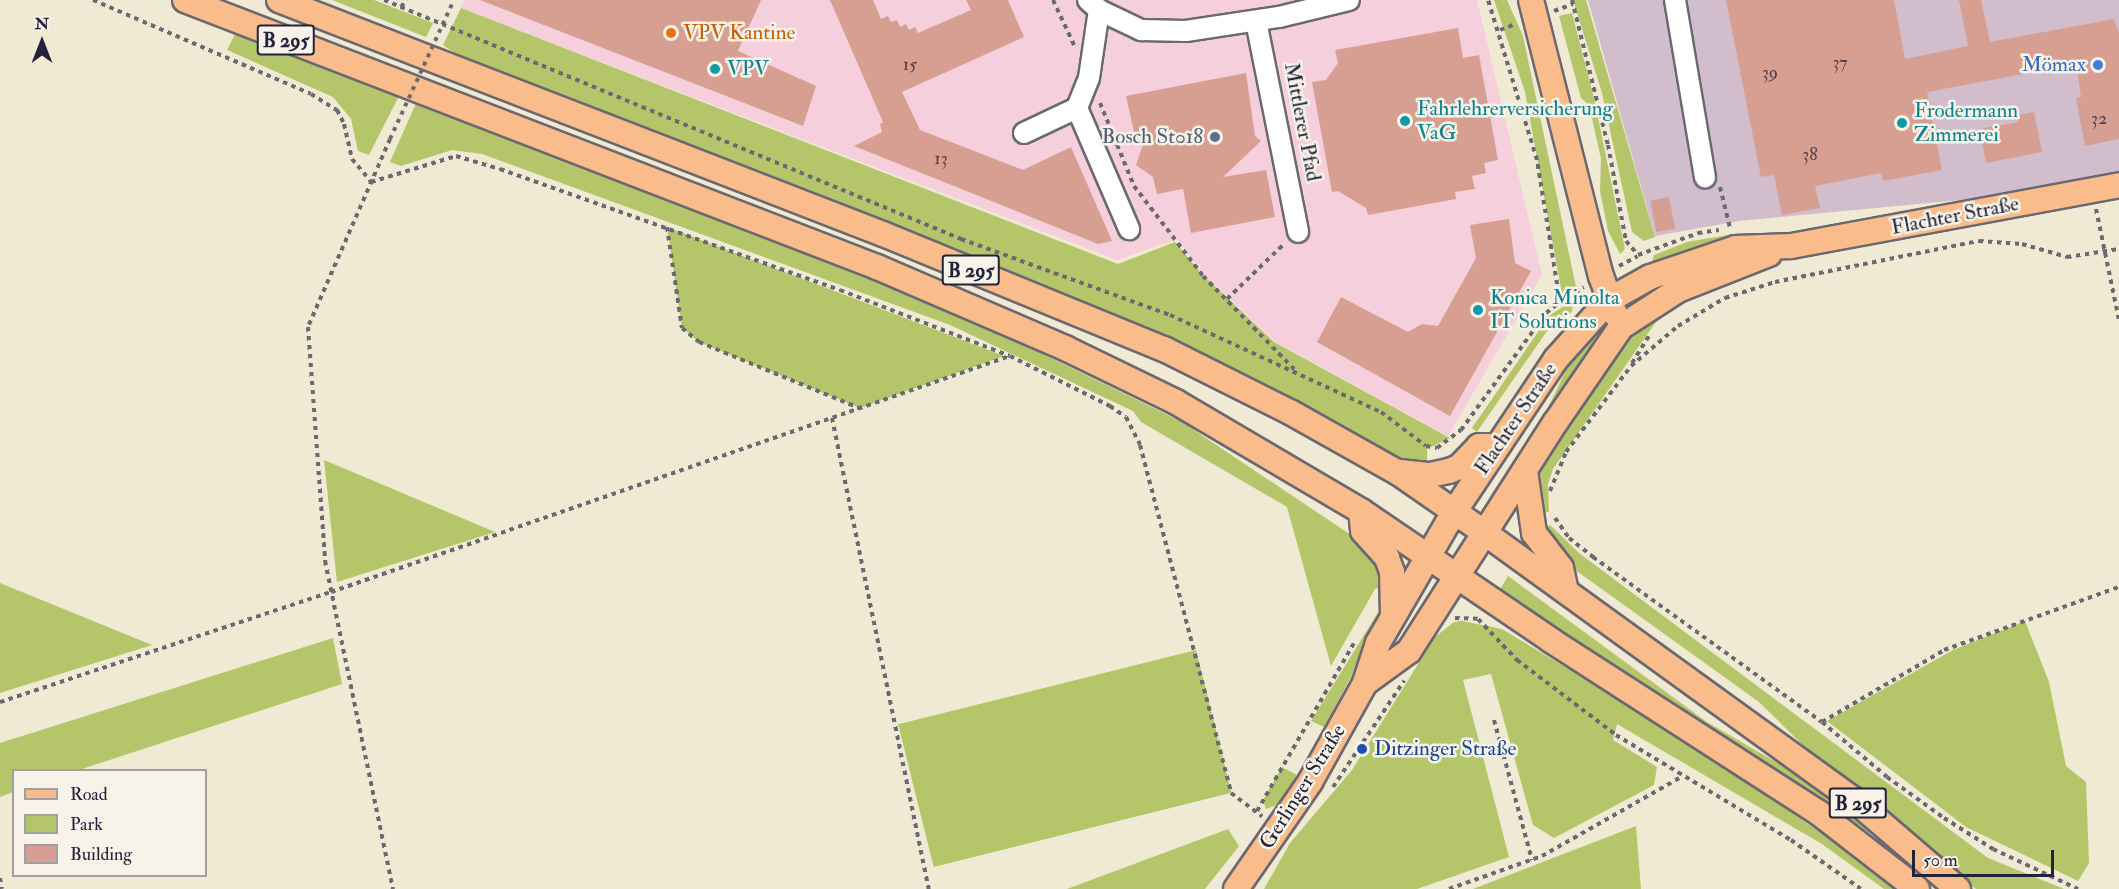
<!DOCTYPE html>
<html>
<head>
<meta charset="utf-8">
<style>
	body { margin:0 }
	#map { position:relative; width:2119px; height:889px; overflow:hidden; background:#f0e9d3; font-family:"IM FELL Double Pica",serif }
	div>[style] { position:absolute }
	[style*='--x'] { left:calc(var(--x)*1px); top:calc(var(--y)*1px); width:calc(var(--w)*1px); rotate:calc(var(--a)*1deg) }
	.built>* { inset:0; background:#f5cfdb }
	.industrial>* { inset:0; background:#d1bdcc }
	.green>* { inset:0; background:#b4c669; transform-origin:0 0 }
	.building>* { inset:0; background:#d79e92; transform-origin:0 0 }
	.path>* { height:4px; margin-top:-2px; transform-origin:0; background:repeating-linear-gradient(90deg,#6a6870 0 4.5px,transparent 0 9px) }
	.roads { filter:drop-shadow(2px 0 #6a6870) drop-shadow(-2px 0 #6a6870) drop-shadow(0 2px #6a6870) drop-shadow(0 -2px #6a6870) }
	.minor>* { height:20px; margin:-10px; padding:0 10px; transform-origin:10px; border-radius:10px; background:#fff }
	.major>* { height:24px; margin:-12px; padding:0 12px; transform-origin:12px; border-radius:12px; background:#f9bc8a }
	.path-bridge>* { height:4px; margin-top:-2px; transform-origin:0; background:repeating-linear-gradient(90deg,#6a6870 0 4.5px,transparent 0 9px) }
	.dots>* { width:16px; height:16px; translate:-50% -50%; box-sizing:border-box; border:3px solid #f7f3e8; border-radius:50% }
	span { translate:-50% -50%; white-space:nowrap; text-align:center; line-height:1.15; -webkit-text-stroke:5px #f7f3e8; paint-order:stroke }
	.number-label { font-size:18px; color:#4f4151 }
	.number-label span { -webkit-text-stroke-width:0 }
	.shield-label span { padding:2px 4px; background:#f7f3e8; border:2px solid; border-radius:4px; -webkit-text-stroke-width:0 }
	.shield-label { font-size:20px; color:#22223b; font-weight:700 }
	.food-label { font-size:21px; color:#c56008 }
	.left { translate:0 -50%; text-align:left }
	.shop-label { font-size:21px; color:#366cbe }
	.right { translate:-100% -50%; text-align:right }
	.culture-label { font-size:21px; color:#0d838f }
	.street-label { font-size:21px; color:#22223b }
	.service-label { font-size:21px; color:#4e5e75 }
	.transit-label { font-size:21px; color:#164399 }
	.legend { position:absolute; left:12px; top:769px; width:195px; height:108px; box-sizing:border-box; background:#f7f3e8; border:2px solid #a29fa3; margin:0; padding:8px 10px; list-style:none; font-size:18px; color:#22223b }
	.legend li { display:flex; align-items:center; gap:12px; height:30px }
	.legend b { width:30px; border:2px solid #a29fa3 }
	.north { position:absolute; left:12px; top:12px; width:60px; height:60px; -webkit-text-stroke:4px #f7f3e8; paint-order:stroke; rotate:0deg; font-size:16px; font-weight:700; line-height:24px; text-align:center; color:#22223b }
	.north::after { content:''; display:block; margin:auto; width:21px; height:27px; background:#22223b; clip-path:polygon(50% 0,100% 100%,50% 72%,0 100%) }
	.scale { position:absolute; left:1912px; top:850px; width:142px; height:27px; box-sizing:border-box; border:3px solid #22223b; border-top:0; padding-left:8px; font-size:18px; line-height:21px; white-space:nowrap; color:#22223b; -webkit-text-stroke:4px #f7f3e8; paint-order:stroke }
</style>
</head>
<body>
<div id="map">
	<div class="built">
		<div style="clip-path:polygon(464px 0,1477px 0,1542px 275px,1448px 436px,1276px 342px,1204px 275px,1177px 239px,1117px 260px,461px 8px)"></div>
	</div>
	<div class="industrial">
		<div style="clip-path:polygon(1588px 0,2119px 0,2119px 185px,1739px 221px,1655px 236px)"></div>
	</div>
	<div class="green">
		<div style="clip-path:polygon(332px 0,374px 0,433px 23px,426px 37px)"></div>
		<div style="clip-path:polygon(1494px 0,1507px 0,1523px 36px,1576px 287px,1562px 294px,1525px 92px)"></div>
		<div style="clip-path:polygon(1573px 0,1586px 0,1655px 237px,1644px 241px,1632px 232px,1602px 93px)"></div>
		<div style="clip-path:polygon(461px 8px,1118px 264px,1175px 242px,1202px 274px,1274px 342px,1450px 438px,1427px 449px,1427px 464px,1408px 463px,481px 71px,443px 45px)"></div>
		<div style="clip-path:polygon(1572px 13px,1594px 98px,1625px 249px,1620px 254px,1608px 231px,1600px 191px,1601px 159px,1589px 105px,1581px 98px,1559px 16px)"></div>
		<div style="clip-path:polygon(235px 34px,400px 94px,369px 155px,358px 151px,351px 119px,333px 97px,227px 50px)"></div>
		<div style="clip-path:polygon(417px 101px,982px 324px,1182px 422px,1357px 539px,1376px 561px,1385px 586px,1375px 589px,1331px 666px,1287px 507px,1141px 422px,1133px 411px,950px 325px,482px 154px,452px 150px,401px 166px,390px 162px)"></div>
		<div style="clip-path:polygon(667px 227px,1004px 356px,860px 408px,699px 342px,682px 328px)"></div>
		<div style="clip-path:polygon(1739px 233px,1748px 238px,1651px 265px,1654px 255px,1687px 242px)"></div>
		<div style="clip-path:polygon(1573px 300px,1572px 312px,1554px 321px,1477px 432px,1472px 428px,1549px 316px)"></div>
		<div style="clip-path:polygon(1663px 312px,1553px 469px,1548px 484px,1549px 512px,1539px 513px,1537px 477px,1547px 453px,1623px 345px)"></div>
		<div style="clip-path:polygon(1590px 335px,1596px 339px,1494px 501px,1489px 498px,1546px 412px,1574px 353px)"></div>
		<div style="clip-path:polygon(324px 460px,495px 532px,337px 582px)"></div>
		<div style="clip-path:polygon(1550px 525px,1579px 553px,1988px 858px,2064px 889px,1976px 889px,1813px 755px,1759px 702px,1560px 559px,1541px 528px)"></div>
		<div style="clip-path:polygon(1508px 576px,1707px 722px,1788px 769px,1878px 838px,1499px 591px)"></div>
		<div style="clip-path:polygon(0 583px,152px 645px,0 693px)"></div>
		<div style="clip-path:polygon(1385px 601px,1381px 621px,1324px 727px,1311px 721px)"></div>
		<div style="clip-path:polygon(1462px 621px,1502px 629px,1691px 743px,1902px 889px,1884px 889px,1822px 844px,1617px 724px,1613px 740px,1657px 767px,1654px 785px,1554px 838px,1533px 825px,1491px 674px,1463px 680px,1509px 857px,1417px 889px,1264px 889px,1290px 843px,1352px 770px,1435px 637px,1454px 622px)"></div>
		<div style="clip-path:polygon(2025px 621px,2049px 682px,2066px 766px,2086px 782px,2089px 863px,2078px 881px,1966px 827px,1827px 721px,1953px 650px)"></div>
		<div style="clip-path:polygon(333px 638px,342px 684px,79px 770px,14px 770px,13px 792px,0 797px,0 743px)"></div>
		<div style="left:1196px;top:650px;width:147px;height:307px;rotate:76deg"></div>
		<div style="clip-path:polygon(1282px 767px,1297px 775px,1282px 803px,1266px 809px,1263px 800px)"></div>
		<div style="clip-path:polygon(1636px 826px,1641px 889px,1473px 889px)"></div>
		<div style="clip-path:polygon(1228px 829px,1239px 846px,1205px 889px,1067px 889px)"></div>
	</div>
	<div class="building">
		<div style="clip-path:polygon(480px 0,761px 0,738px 51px,816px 86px,803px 126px)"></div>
		<div style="clip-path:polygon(830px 0,873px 0,881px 19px,888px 16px,891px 22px,897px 20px,900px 27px,906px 24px,909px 30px,915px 27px,918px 33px,971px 10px,966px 0,1008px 0,1024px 37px,902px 92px,920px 130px,1023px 170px,1071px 147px,1112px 241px,1098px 244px,854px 146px,882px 132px,880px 124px,883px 122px)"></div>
		<div style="clip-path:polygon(1726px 0,1894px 0,1905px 59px,1968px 46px,1959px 0,1981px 0,1990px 42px,2114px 19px,2119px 33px,2119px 139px,2085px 146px,2076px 98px,2081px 97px,2076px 64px,1927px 92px,1942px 170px,1883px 181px,1881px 173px,1815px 186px,1820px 208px,1782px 215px,1774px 175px,1761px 177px)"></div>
		<div style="clip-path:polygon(1458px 28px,1463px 58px,1479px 55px,1498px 160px,1484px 163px,1486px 173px,1472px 176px,1475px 189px,1455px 192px,1456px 199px,1368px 215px,1366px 208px,1338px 191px,1332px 192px,1312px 82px,1326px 80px,1338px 63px,1335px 50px)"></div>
		<div style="clip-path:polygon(1246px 73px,1255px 136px,1261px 141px,1223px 177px,1266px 170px,1275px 217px,1191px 233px,1183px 189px,1157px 194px,1153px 177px,1136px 165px,1147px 133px,1135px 136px,1126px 96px)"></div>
		<div style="clip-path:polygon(2034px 112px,2042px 152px,1986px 163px,1980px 129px,2018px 122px,2017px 115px)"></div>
		<div style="left:1669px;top:197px;width:32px;height:19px;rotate:79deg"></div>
		<div style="clip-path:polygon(1509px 219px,1515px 263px,1531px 271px,1450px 416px,1317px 342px,1341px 297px,1408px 332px,1422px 324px,1438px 326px,1476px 258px,1470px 225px)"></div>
	</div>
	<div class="path">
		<div style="--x:93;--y:0;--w:237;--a:23.3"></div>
		<div style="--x:311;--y:94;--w:31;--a:32"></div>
		<div style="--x:337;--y:110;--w:16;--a:63"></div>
		<div style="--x:344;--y:124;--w:36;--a:77"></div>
		<div style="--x:352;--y:159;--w:30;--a:50"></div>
		<div style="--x:371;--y:182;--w:89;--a:-17"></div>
		<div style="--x:456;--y:156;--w:46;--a:16.5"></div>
		<div style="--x:500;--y:169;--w:361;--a:19.6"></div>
		<div style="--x:840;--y:290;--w:182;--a:21.2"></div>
		<div style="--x:1010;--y:356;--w:112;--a:26.6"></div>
		<div style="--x:1110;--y:406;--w:19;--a:35"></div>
		<div style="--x:1126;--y:417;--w:31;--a:63"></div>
		<div style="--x:1140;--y:445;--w:360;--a:75.3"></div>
		<div style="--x:1231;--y:793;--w:39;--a:37"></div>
		<div style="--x:384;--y:0;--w:625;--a:22.5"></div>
		<div style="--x:961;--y:239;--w:222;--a:20"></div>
		<div style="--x:1170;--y:315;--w:232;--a:24.7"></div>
		<div style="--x:1381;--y:412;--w:56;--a:37.1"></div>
		<div style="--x:1426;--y:446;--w:11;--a:10"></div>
		<div style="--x:1437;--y:448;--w:30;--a:-37"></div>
		<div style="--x:1461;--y:430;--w:145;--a:-54"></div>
		<div style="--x:1546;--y:313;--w:18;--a:-38"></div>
		<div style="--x:1560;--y:302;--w:144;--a:-99.2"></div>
		<div style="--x:1537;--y:160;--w:167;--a:-107"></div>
		<div style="--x:1053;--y:0;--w:52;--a:64.9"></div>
		<div style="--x:1572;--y:0;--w:149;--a:76.1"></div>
		<div style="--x:1608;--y:145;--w:98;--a:79.4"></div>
		<div style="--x:1626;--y:241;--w:18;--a:49"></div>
		<div style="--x:1638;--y:255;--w:64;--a:-20.1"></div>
		<div style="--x:1698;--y:233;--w:21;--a:-8"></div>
		<div style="--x:401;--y:7;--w:9;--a:-54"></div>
		<div style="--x:1554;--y:11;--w:20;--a:-20"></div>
		<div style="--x:1500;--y:30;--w:17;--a:-21"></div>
		<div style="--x:1100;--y:103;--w:90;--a:67.7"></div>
		<div style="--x:1134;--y:186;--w:113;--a:52.5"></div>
		<div style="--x:1203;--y:276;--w:132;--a:45.6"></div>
		<div style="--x:390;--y:139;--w:205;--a:113.6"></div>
		<div style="--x:308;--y:327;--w:235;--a:85.8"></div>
		<div style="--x:325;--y:561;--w:335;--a:78.3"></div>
		<div style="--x:1720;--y:187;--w:42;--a:76.3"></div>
		<div style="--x:2096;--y:209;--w:113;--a:78.3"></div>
		<div style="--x:667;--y:227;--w:102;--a:81.6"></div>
		<div style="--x:682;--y:328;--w:22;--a:39"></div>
		<div style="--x:699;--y:342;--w:173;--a:22.4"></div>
		<div style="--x:1619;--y:266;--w:21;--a:-28"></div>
		<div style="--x:1227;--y:299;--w:79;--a:-44"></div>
		<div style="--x:1560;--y:302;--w:28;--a:-32"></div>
		<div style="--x:1632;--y:363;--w:32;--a:-58"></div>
		<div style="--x:832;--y:418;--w:481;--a:78.4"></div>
		<div style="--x:1550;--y:491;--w:42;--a:-67.7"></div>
		<div style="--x:1566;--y:452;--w:108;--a:-52.9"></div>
		<div style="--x:1631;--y:366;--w:62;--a:-40.4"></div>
		<div style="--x:1678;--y:326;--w:55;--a:-30.8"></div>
		<div style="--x:1725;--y:298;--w:52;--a:-17.7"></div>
		<div style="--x:1775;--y:282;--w:208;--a:-11.4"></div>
		<div style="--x:1979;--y:241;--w:43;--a:4"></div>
		<div style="--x:2022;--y:244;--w:47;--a:16.1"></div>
		<div style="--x:2067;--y:257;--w:53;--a:-8.7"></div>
		<div style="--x:1555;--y:518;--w:24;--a:55"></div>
		<div style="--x:1569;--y:538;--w:31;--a:38"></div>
		<div style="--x:1593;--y:557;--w:282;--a:35.8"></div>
		<div style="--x:1822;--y:722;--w:85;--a:40.2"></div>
		<div style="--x:1887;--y:777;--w:70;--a:35.7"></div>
		<div style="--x:1944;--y:818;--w:58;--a:32.3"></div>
		<div style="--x:1993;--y:849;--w:94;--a:25.2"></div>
		<div style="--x:1455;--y:618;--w:23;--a:2"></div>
		<div style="--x:1478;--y:619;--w:57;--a:46.4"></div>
		<div style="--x:1517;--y:660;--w:124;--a:37.1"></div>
		<div style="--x:1616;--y:735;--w:204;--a:31"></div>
		<div style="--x:1791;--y:840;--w:85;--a:35"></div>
		<div style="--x:0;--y:702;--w:349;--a:-18.4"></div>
		<div style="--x:331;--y:592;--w:719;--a:-19.17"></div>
		<div style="--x:1494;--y:720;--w:145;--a:74.8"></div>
		<div style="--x:1822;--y:722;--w:142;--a:-30.5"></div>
		<div style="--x:1944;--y:650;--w:186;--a:-19.8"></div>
		<div style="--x:1333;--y:787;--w:128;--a:-56.2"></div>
		<div style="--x:1257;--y:811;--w:196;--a:-60"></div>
		<div style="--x:0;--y:878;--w:11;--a:80"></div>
		<div style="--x:1449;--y:889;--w:99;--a:-19.5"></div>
		<div style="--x:1542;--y:856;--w:160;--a:-29.6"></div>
	</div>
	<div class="roads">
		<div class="minor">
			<div style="--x:1088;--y:0;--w:15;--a:42"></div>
			<div style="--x:1099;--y:10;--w:47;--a:25.5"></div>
			<div style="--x:1141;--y:30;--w:45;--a:1.3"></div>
			<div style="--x:1186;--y:31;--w:94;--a:-8.6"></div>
			<div style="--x:1279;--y:17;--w:72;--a:-13.7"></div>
			<div style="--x:1675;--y:0;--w:180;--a:80.4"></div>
			<div style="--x:1099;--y:10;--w:69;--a:98.4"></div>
			<div style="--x:1089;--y:78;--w:32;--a:112"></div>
			<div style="--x:1077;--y:108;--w:132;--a:66.7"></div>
			<div style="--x:1256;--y:21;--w:215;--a:78.7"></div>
			<div style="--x:1024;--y:133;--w:59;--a:-25.3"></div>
		</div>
		<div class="major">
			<div style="--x:185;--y:0;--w:742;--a:21.1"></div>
			<div style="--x:877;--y:267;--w:205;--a:23.3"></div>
			<div style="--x:1065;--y:348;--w:123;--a:25.9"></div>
			<div style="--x:1176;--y:402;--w:215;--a:30.5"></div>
			<div style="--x:1361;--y:511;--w:231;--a:34.2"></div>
			<div style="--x:1552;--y:641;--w:318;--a:32.8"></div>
			<div style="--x:1819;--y:813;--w:124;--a:37.8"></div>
			<div style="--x:279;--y:0;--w:648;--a:21.18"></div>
			<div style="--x:883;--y:234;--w:304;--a:22.3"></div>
			<div style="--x:1164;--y:349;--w:141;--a:26.6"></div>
			<div style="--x:1290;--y:412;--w:123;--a:29.3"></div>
			<div style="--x:1397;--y:472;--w:107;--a:34.7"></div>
			<div style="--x:1485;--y:533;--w:455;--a:35.9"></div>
			<div style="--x:1854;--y:800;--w:137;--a:40.6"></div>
			<div style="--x:1531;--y:0;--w:285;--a:75.8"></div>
			<div style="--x:1601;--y:276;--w:40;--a:69.8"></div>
			<div style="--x:1525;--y:471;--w:63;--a:81.7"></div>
			<div style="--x:1534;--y:533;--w:44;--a:52.4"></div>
			<div style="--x:1561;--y:568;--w:24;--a:78"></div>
			<div style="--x:1400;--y:472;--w:30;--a:6"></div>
			<div style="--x:1430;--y:475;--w:19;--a:-12"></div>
			<div style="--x:1449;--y:471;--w:11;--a:-22"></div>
			<div style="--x:1459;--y:467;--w:29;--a:-46"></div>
			<div style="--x:1479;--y:446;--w:17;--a:0"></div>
			<div style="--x:1361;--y:511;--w:20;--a:84"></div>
			<div style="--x:1363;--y:531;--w:36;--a:48"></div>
			<div style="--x:1387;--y:558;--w:15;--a:70"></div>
			<div style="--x:1392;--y:572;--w:44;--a:88.7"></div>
			<div style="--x:1365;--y:683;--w:54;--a:-36"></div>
			<div style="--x:1409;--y:651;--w:271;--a:-57.4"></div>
			<div style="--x:1555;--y:423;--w:116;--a:-55.5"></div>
			<div style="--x:1621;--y:327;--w:68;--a:-33"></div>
			<div style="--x:1678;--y:290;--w:98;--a:-21.6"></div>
			<div style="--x:1236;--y:889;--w:130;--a:-55.3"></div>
			<div style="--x:1310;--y:782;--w:113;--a:-60.9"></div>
			<div style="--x:1365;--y:683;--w:42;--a:-72"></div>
			<div style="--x:1378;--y:643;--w:151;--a:-59.9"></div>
			<div style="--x:1454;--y:512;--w:184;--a:-56.3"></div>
			<div style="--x:1556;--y:359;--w:79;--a:-48.1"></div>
			<div style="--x:1609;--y:300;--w:47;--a:-29.3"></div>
			<div style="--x:1650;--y:277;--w:91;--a:-18.6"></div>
			<div style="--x:1736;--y:248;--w:55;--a:-2.1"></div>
			<div style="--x:1791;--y:246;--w:334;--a:-10.5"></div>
		</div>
	</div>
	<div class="path-bridge">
		<div style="--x:390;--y:139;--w:153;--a:-65.3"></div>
	</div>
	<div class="dots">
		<div style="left:671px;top:33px;background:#e8710a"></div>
		<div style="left:2098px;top:65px;background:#3f7fe0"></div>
		<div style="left:715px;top:69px;background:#0f9aa8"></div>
		<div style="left:1405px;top:121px;background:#0f9aa8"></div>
		<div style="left:1902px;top:123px;background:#0f9aa8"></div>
		<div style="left:1215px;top:137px;background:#5c6f8a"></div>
		<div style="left:1478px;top:310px;background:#0f9aa8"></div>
		<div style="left:1362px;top:749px;background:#1a4fb4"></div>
	</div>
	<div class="number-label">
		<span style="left:1840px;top:63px">37</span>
		<span style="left:910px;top:65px">15</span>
		<span style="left:1770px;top:73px">39</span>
		<span style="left:2099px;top:119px">32</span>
		<span style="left:1810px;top:155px">38</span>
		<span style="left:941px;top:159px">13</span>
	</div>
	<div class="shield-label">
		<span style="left:286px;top:40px">B 295</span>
		<span style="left:971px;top:270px">B 295</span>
		<span style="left:1858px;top:803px">B 295</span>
	</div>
	<div class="food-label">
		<span class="left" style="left:683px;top:33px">VPV Kantine</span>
	</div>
	<div class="shop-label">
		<span class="right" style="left:2086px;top:65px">Mömax</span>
	</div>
	<div class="culture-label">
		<span class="left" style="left:727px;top:69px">VPV</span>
		<span class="left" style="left:1417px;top:121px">Fahrlehrerversicherung<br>VaG</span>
		<span class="left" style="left:1914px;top:123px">Frodermann<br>Zimmerei</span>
		<span class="left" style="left:1490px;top:310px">Konica Minolta<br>IT Solutions</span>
	</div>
	<div class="street-label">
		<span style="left:1302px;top:122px;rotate:79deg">Mittlerer Pfad</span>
		<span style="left:1955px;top:216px;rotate:-11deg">Flachter Straße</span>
		<span style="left:1516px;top:419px;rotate:-56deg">Flachter Straße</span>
		<span style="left:1303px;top:787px;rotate:-58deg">Gerlinger Straße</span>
	</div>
	<div class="service-label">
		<span class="right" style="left:1203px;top:137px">Bosch St018</span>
	</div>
	<div class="transit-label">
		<span class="left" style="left:1374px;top:749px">Ditzinger Straße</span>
	</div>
	<ul class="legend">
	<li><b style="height:8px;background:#f9bc8a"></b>Road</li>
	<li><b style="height:16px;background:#b4c669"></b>Park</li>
	<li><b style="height:16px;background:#d79e92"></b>Building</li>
	</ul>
	<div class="north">N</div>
	<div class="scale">50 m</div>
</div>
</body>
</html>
